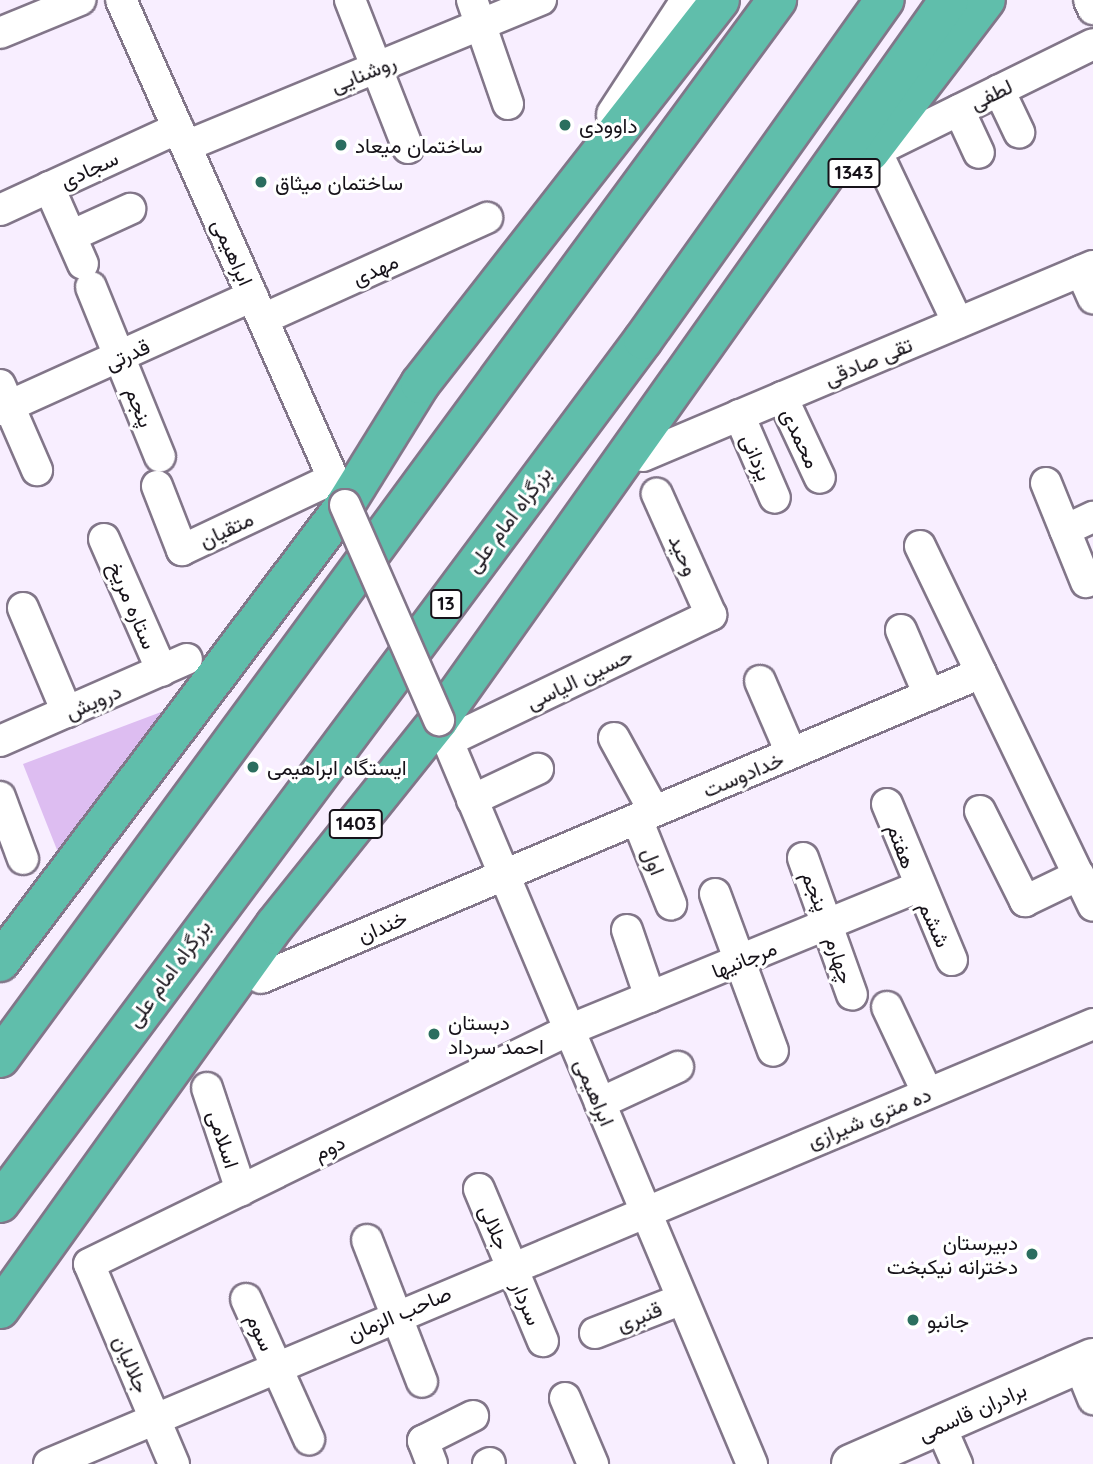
<!DOCTYPE html>
<html>
<head>
<meta charset="utf-8">
<style>
	body { margin:0 }
	#map { position:relative; width:1093px; height:1464px; overflow:hidden; background:#f8eeff; font-family:Quicksand,Vazirmatn,sans-serif }
	div>[style] { position:absolute }
	[style*='--x'] { left:calc(var(--x)*1px); top:calc(var(--y)*1px); width:calc(var(--w)*1px); rotate:calc(var(--a)*1deg) }
	.green>* { inset:0; background:#ddbdf1 }
	.roads { filter:drop-shadow(2px 0 #827689) drop-shadow(-2px 0 #827689) drop-shadow(0 2px #827689) drop-shadow(0 -2px #827689) }
	.minor>* { height:30px; margin:-15px; padding:0 15px; transform-origin:15px; border-radius:15px; background:#fff }
	.secondary>* { height:38px; margin:-19px; padding:0 19px; transform-origin:19px; border-radius:19px; background:#fff }
	.trunk>* { height:38px; margin:-19px; padding:0 19px; transform-origin:19px; border-radius:19px; background:#60beab }
	.bridges { filter:drop-shadow(2px 0 #827689) drop-shadow(-2px 0 #827689) drop-shadow(0 2px #827689) drop-shadow(0 -2px #827689) }
	.minor-bridge>* { height:30px; margin:-15px; padding:0 15px; transform-origin:15px; border-radius:15px; background:#fff }
	.dots>* { width:19px; height:19px; translate:-50% -50%; box-sizing:border-box; border:4px solid #fff; border-radius:50% }
	span { translate:-50% -50%; white-space:nowrap; text-align:center; line-height:1.15; -webkit-text-stroke:6px #fff; paint-order:stroke }
	.shield-label span { padding:2px 5px; background:#fff; border:2px solid; border-radius:5px; -webkit-text-stroke-width:0 }
	.shield-label { font-size:19px; color:#161219; font-weight:700 }
	.street-label { font-size:21px; color:#161219 }
	.poi-label { font-size:21px; color:#161219 }
	.left { translate:0 -50%; text-align:left }
	.right { translate:-100% -50%; text-align:right }
</style>
</head>
<body>
<div id="map">
	<div class="green">
		<div style="clip-path:polygon(193px 700px,65px 870px,23px 764px)"></div>
	</div>
	<div class="roads">
		<div class="minor">
			<div style="--x:121;--y:0;--w:552;--a:66.08"></div>
			<div style="--x:350;--y:0;--w:159;--a:68.6"></div>
			<div style="--x:472;--y:0;--w:110;--a:70.9"></div>
			<div style="--x:1089;--y:0;--w:10;--a:66"></div>
			<div style="--x:0;--y:33;--w:87;--a:-22.4"></div>
			<div style="--x:999;--y:90;--w:47;--a:64.5"></div>
			<div style="--x:959;--y:110;--w:47;--a:65.1"></div>
			<div style="--x:890;--y:144;--w:226;--a:-26.2"></div>
			<div style="--x:186;--y:146;--w:384;--a:-22.4"></div>
			<div style="--x:881;--y:161;--w:179;--a:64.6"></div>
			<div style="--x:49;--y:187;--w:84;--a:66.2"></div>
			<div style="--x:0;--y:210;--w:196;--a:-24.7"></div>
			<div style="--x:73;--y:235;--w:63;--a:-24.5"></div>
			<div style="--x:1081;--y:271;--w:30;--a:66"></div>
			<div style="--x:91;--y:287;--w:183;--a:67.9"></div>
			<div style="--x:263;--y:319;--w:246;--a:-24.3"></div>
			<div style="--x:0;--y:385;--w:93;--a:66.5"></div>
			<div style="--x:782;--y:397;--w:89;--a:64.9"></div>
			<div style="--x:0;--y:410;--w:277;--a:-24.3"></div>
			<div style="--x:739;--y:415;--w:90;--a:66.6"></div>
			<div style="--x:643;--y:456;--w:488;--a:-22.9"></div>
			<div style="--x:1046;--y:483;--w:107;--a:68"></div>
			<div style="--x:157;--y:486;--w:69;--a:68.7"></div>
			<div style="--x:182;--y:550;--w:166;--a:-25.3"></div>
			<div style="--x:1065;--y:530;--w:31;--a:-25"></div>
			<div style="--x:104;--y:539;--w:144;--a:66.3"></div>
			<div style="--x:920;--y:546;--w:399;--a:64.3"></div>
			<div style="--x:23;--y:608;--w:113;--a:67.1"></div>
			<div style="--x:901;--y:630;--w:71;--a:66.7"></div>
			<div style="--x:760;--y:681;--w:78;--a:66.7"></div>
			<div style="--x:439;--y:720;--w:807;--a:67.18"></div>
			<div style="--x:614;--y:738;--w:83;--a:61.3"></div>
			<div style="--x:0;--y:741;--w:204;--a:-23.7"></div>
			<div style="--x:448;--y:741;--w:292;--a:-25.6"></div>
			<div style="--x:711;--y:615;--w:133;--a:-114.1"></div>
			<div style="--x:0;--y:797;--w:66;--a:69.6"></div>
			<div style="--x:472;--y:800;--w:73;--a:-25.2"></div>
			<div style="--x:887;--y:804;--w:169;--a:67.4"></div>
			<div style="--x:980;--y:811;--w:101;--a:63.4"></div>
			<div style="--x:1025;--y:901;--w:60;--a:-25.7"></div>
			<div style="--x:637;--y:819;--w:92;--a:68.2"></div>
			<div style="--x:803;--y:858;--w:145;--a:70.3"></div>
			<div style="--x:715;--y:894;--w:167;--a:69.7"></div>
			<div style="--x:627;--y:930;--w:71;--a:71.1"></div>
			<div style="--x:261;--y:978;--w:782;--a:-22.96"></div>
			<div style="--x:887;--y:1007;--w:94;--a:64.8"></div>
			<div style="--x:207;--y:1088;--w:108;--a:71.6"></div>
			<div style="--x:600;--y:1103;--w:86;--a:-24.8"></div>
			<div style="--x:479;--y:1189;--w:165;--a:67.2"></div>
			<div style="--x:367;--y:1240;--w:152;--a:68.8"></div>
			<div style="--x:246;--y:1299;--w:154;--a:65.8"></div>
			<div style="--x:595;--y:1333;--w:93;--a:-21.3"></div>
			<div style="--x:1079;--y:1364;--w:38;--a:68"></div>
			<div style="--x:565;--y:1398;--w:72;--a:67"></div>
			<div style="--x:940;--y:1425;--w:43;--a:66.4"></div>
			<div style="--x:49;--y:1464;--w:1133;--a:-22.85"></div>
			<div style="--x:174;--y:1464;--w:217;--a:-113"></div>
			<div style="--x:89;--y:1264;--w:534;--a:-25.99"></div>
			<div style="--x:569;--y:1030;--w:377;--a:-22.3"></div>
			<div style="--x:432;--y:1464;--w:25;--a:-111"></div>
			<div style="--x:423;--y:1441;--w:56;--a:-26.6"></div>
			<div style="--x:488;--y:1464;--w:2;--a:-27"></div>
		</div>
		<div class="secondary">
			<div style="--x:616;--y:115;--w:137;--a:-56.9"></div>
			<div style="--x:851;--y:1464;--w:264;--a:-23.7"></div>
		</div>
		<div class="trunk">
			<div style="--x:870;--y:152;--w:191;--a:-52.7"></div>
			<div style="--x:0;--y:962;--w:573;--a:-52.95"></div>
			<div style="--x:345;--y:505;--w:142;--a:-58.2"></div>
			<div style="--x:420;--y:384;--w:487;--a:-52"></div>
			<div style="--x:0;--y:1058;--w:1313;--a:-53.71"></div>
			<div style="--x:0;--y:1203;--w:1076;--a:-53.31"></div>
			<div style="--x:643;--y:340;--w:417;--a:-54.6"></div>
			<div style="--x:0;--y:1309;--w:472;--a:-54.4"></div>
			<div style="--x:275;--y:925;--w:263;--a:-51.3"></div>
			<div style="--x:439;--y:720;--w:882;--a:-54.69"></div>
		</div>
	</div>
	<div class="bridges">
		<div class="minor-bridge">
			<div style="--x:345;--y:505;--w:235;--a:66.4"></div>
		</div>
	</div>
	<div class="dots">
		<div style="left:565px;top:125px;background:#2b6e5f"></div>
		<div style="left:341px;top:145px;background:#2b6e5f"></div>
		<div style="left:261px;top:182px;background:#2b6e5f"></div>
		<div style="left:253px;top:767px;background:#2b6e5f"></div>
		<div style="left:434px;top:1034px;background:#2b6e5f"></div>
		<div style="left:1032px;top:1254px;background:#2b6e5f"></div>
		<div style="left:913px;top:1320px;background:#2b6e5f"></div>
	</div>
	<div class="shield-label">
		<span style="left:854px;top:173px">1343</span>
		<span style="left:446px;top:604px">13</span>
		<span style="left:356px;top:824px">1403</span>
	</div>
	<div class="street-label">
		<span style="left:363px;top:73px;rotate:-22deg">روشنایی</span>
		<span style="left:991px;top:94px;rotate:-26deg">لطفی</span>
		<span style="left:89px;top:169px;rotate:-25deg">سجادی</span>
		<span style="left:233px;top:252px;rotate:66deg">ابراهیمی</span>
		<span style="left:375px;top:269px;rotate:-24deg">مهدی</span>
		<span style="left:127px;top:354px;rotate:-24deg">قدرتی</span>
		<span style="left:868px;top:361px;rotate:-23deg">تقی صادقی</span>
		<span style="left:140px;top:407px;rotate:68deg">پنجم</span>
		<span style="left:801px;top:438px;rotate:65deg">محمدی</span>
		<span style="left:757px;top:457px;rotate:67deg">یزدانی</span>
		<span style="left:508px;top:519px;rotate:-53deg">بزرگراه امام علی</span>
		<span style="left:226px;top:529px;rotate:-25deg">متقیان</span>
		<span style="left:684px;top:555px;rotate:66deg">وحید</span>
		<span style="left:133px;top:605px;rotate:67deg">ستاره مریخ</span>
		<span style="left:579px;top:678px;rotate:-26deg">حسین الیاسی</span>
		<span style="left:93px;top:701px;rotate:-24deg">درویش</span>
		<span style="left:743px;top:774px;rotate:-23deg">خدادوست</span>
		<span style="left:902px;top:846px;rotate:70deg">هفتم</span>
		<span style="left:654px;top:861px;rotate:68deg">اول</span>
		<span style="left:816px;top:891px;rotate:68deg">پنجم</span>
		<span style="left:935px;top:924px;rotate:65deg">ششم</span>
		<span style="left:382px;top:926px;rotate:-23deg">خندان</span>
		<span style="left:744px;top:959px;rotate:-22deg">مرجانیها</span>
		<span style="left:840px;top:960px;rotate:72deg">چهارم</span>
		<span style="left:168px;top:973px;rotate:-54deg">بزرگراه امام علی</span>
		<span style="left:595px;top:1092px;rotate:67deg">ابراهیمی</span>
		<span style="left:869px;top:1117px;rotate:-22deg">ده متری شیرازی</span>
		<span style="left:224px;top:1139px;rotate:72deg">اسلامی</span>
		<span style="left:329px;top:1147px;rotate:-26deg">دوم</span>
		<span style="left:495px;top:1227px;rotate:67deg">جلالی</span>
		<span style="left:527px;top:1303px;rotate:67deg">سردار</span>
		<span style="left:399px;top:1313px;rotate:-23deg">صاحب الزمان</span>
		<span style="left:639px;top:1316px;rotate:-22deg">قنبری</span>
		<span style="left:261px;top:1332px;rotate:65deg">سوم</span>
		<span style="left:132px;top:1364px;rotate:67deg">جلالیان</span>
		<span style="left:972px;top:1411px;rotate:-24deg">برادران قاسمی</span>
	</div>
	<div class="poi-label">
		<span class="left" style="left:579px;top:125px">داوودی</span>
		<span class="left" style="left:355px;top:145px">ساختمان میعاد</span>
		<span class="left" style="left:275px;top:182px">ساختمان میثاق</span>
		<span class="left" style="left:267px;top:767px">ایستگاه ابراهیمی</span>
		<span class="left" style="left:448px;top:1034px">دبستان<br>احمد سرداد</span>
		<span class="right" style="left:1018px;top:1254px">دبیرستان<br>دخترانه نیکبخت</span>
		<span class="left" style="left:927px;top:1320px">جانبو</span>
	</div>
</div>
</body>
</html>
